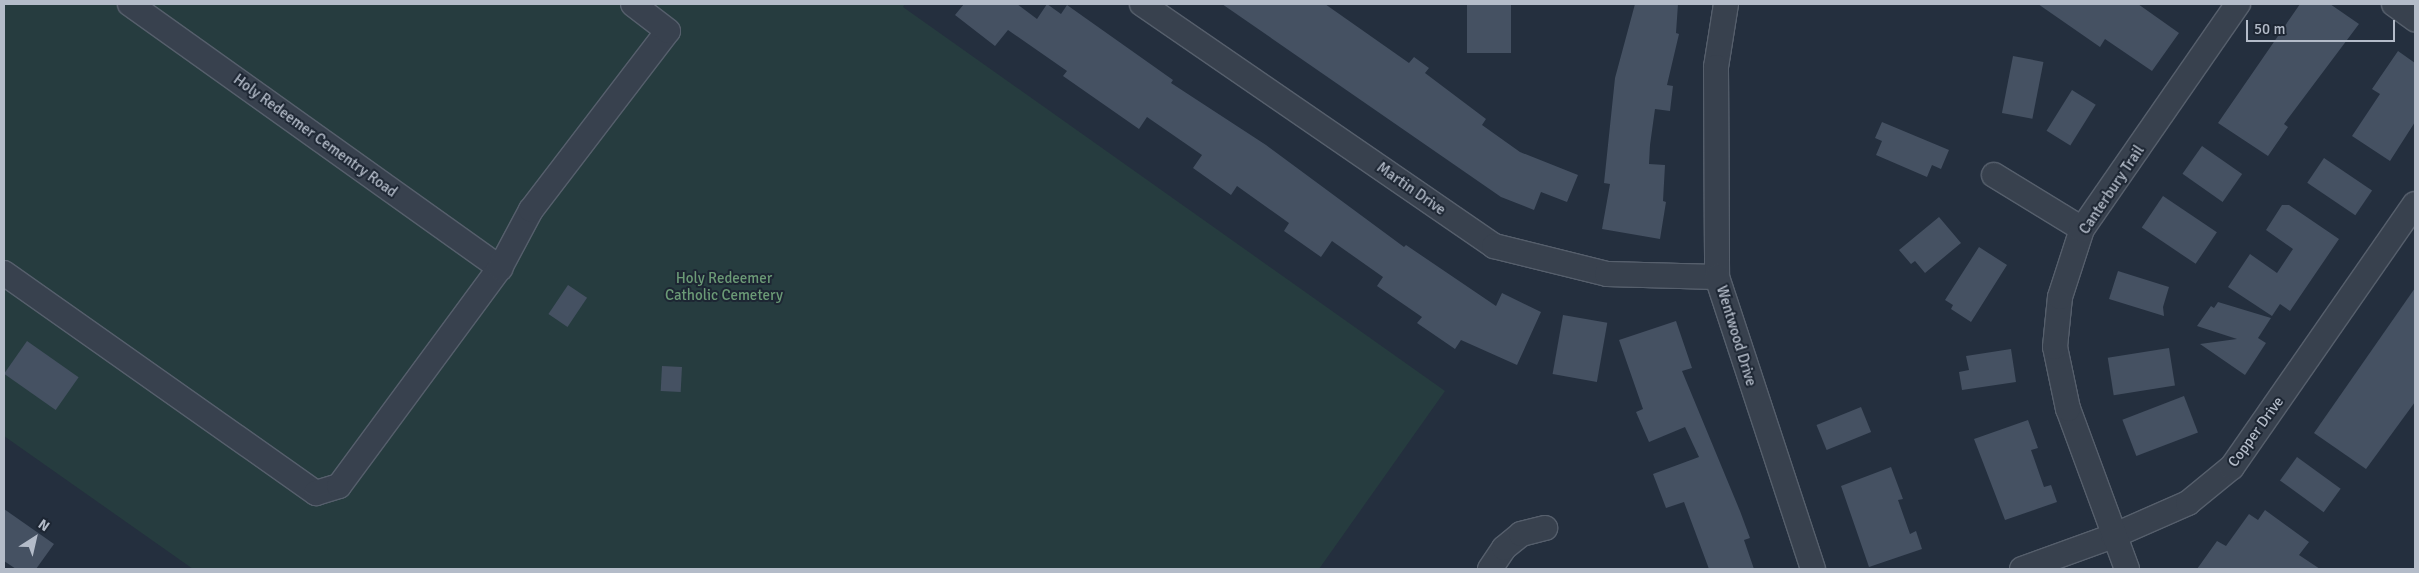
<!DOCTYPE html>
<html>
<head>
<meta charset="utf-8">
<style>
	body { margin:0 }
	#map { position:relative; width:2419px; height:573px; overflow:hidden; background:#242f3e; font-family:Signika,sans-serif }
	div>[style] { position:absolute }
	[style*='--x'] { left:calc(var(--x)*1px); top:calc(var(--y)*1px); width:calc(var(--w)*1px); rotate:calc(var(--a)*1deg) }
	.green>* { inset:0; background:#263c3f }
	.building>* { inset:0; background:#455162; transform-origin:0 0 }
	.roads { filter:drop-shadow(1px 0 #565f6c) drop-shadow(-1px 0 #565f6c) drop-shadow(0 1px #565f6c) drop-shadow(0 -1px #565f6c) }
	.minor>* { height:24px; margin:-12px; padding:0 12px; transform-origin:12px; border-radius:12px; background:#38414e }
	span { translate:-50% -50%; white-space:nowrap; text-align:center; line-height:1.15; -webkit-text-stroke:4px #1d2633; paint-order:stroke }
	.street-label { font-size:15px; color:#b4bcc9 }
	.park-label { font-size:15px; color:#6b9a76 }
	.frame { position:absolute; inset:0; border:5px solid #b4bcc9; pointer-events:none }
	.north { position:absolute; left:10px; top:513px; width:50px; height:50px; -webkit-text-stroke:4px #1d2633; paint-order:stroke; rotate:35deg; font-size:14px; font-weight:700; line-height:20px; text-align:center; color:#b4bcc9 }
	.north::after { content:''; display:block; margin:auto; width:18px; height:22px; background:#b4bcc9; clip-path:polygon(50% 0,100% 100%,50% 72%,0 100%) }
	.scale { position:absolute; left:2246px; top:20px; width:149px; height:22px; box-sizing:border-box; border:2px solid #b4bcc9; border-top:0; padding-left:6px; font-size:15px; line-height:18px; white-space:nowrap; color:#b4bcc9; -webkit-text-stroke:4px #1d2633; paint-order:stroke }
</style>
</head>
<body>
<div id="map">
	<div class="green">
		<div style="clip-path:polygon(4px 4px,905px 4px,903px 7px,1445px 391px,1319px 569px,193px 569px,4px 436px)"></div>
	</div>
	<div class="building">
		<div style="clip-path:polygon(964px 4px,1017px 4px,1037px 19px,1047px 4px,1061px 14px,1067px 5px,1173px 80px,1171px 83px,1266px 145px,1404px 247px,1406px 245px,1496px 306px,1502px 293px,1541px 312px,1517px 365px,1461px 340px,1455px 349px,1417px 323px,1422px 317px,1377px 286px,1383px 277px,1332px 241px,1321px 257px,1284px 231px,1289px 223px,1237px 186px,1231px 195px,1193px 168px,1202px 155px,1147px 117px,1139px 129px,1063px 76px,1067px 71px,1008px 30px,995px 46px,955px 15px)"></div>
		<div style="clip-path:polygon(1222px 4px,1325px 4px,1409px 63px,1414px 57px,1429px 68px,1425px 73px,1486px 119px,1482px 125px,1520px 152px,1578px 175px,1567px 202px,1541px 192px,1534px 210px,1501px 197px)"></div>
		<div style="left:1467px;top:4px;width:44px;height:49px"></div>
		<div style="clip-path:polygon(1635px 4px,1678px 4px,1676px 33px,1679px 34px,1667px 85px,1673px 86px,1670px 111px,1655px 109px,1650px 145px,1649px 164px,1665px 165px,1663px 201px,1666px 202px,1660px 239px,1602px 229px,1610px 184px,1604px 183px,1615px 78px)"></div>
		<div style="clip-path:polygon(2038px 4px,2138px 4px,2179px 33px,2152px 71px,2105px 39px,2100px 47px)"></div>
		<div style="clip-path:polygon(2300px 4px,2330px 4px,2359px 24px,2284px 124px,2288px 127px,2268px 156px,2218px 123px)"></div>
		<div style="clip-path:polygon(2398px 51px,2415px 63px,2415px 122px,2390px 161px,2352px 136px,2380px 94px,2372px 89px)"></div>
		<div style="left:2013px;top:56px;width:31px;height:58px;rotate:11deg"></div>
		<div style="left:2072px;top:90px;width:28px;height:48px;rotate:32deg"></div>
		<div style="clip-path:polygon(1882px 122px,1949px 150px,1941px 169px,1932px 165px,1927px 177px,1876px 155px,1882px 141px,1875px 138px)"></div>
		<div style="left:2202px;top:146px;width:49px;height:34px;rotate:35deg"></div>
		<div style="left:2324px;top:158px;width:58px;height:30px;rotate:34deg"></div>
		<div style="left:2163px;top:196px;width:65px;height:38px;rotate:34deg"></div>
		<div style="clip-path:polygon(2282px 205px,2289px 205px,2339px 239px,2290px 311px,2280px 304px,2272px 316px,2228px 287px,2250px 254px,2277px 273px,2293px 249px,2266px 230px)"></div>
		<div style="clip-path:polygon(1939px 217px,1961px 243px,1925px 273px,1915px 261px,1911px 264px,1899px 250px)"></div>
		<div style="clip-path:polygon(1979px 247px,2007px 265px,1971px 322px,1951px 309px,1953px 305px,1945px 300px)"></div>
		<div style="clip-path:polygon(2118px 271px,2169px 287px,2163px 307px,2164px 316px,2109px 299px)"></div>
		<div style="left:568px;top:285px;width:23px;height:35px;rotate:34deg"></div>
		<div style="clip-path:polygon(2415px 288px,2415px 402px,2366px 469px,2314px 433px)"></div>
		<div style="clip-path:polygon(2218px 302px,2271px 318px,2258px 338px,2266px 343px,2245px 375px,2200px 344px,2237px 339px,2197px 326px,2211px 306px,2214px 308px)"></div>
		<div style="left:1563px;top:315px;width:45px;height:60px;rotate:10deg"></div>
		<div style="clip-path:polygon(1676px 321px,1692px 368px,1682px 371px,1740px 511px,1750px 538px,1744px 540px,1754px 569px,1709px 569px,1684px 502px,1666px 508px,1653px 474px,1699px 457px,1685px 427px,1649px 442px,1636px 412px,1643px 409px,1619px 340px)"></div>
		<div style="left:27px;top:341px;width:63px;height:40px;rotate:35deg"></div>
		<div style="left:2169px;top:348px;width:38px;height:62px;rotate:81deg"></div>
		<div style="clip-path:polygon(2011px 349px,2016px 382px,1962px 390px,1959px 372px,1969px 370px,1966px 356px)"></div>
		<div style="left:662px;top:366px;width:20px;height:25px;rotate:3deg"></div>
		<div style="left:2184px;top:396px;width:39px;height:66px;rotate:69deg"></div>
		<div style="left:1861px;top:407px;width:27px;height:48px;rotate:68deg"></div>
		<div style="clip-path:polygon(2028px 420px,2038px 448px,2031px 450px,2044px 487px,2051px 485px,2057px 502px,2005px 520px,1974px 439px)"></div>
		<div style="left:2297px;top:457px;width:54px;height:29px;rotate:36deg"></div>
		<div style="clip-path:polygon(1891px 467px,1903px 499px,1898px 500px,1910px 534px,1916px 531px,1922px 549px,1869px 567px,1841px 486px)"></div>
		<div style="clip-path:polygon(4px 509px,54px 544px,36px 569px,16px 569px,4px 561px)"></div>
		<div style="clip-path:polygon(2265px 510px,2309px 542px,2299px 555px,2320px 569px,2197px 569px,2217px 541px,2226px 546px,2249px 514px,2258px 520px)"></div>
	</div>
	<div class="roads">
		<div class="minor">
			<div style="--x:130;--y:4;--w:455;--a:35.5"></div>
			<div style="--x:1142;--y:4;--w:427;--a:34.5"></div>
			<div style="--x:1494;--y:246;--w:116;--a:13.9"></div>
			<div style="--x:1607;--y:274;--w:110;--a:1.6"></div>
			<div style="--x:1726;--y:4;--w:64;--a:99"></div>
			<div style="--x:1716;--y:67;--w:210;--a:89.7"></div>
			<div style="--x:1717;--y:277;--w:307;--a:71.8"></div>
			<div style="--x:2394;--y:4;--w:26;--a:36"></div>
			<div style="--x:1994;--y:175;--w:103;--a:31.5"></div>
			<div style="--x:4;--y:273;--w:382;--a:35.2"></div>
			<div style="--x:316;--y:493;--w:24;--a:-17"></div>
			<div style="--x:339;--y:486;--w:271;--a:-53.6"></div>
			<div style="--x:500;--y:268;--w:66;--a:-61.9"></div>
			<div style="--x:531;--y:210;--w:225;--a:-52.6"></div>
			<div style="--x:668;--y:31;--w:44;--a:-142.4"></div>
			<div style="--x:1490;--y:569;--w:25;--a:-56"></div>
			<div style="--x:1504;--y:548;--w:22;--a:-39"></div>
			<div style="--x:1521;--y:534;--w:25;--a:-14"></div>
			<div style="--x:2022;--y:569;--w:97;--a:-19.9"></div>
			<div style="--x:2113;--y:536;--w:82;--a:-23.7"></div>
			<div style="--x:2188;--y:503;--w:57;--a:-39.3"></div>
			<div style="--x:2232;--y:467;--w:320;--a:-55.2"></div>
			<div style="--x:2127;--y:569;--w:171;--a:-110.2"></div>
			<div style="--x:2068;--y:409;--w:63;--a:-101.8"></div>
			<div style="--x:2055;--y:347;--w:50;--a:-84.3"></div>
			<div style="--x:2060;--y:297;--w:71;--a:-72.1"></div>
			<div style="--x:2082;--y:229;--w:274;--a:-55.3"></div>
		</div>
	</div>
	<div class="street-label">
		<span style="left:315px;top:136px;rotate:36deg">Holy Redeemer Cementry Road</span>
		<span style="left:1411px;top:189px;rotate:35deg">Martin Drive</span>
		<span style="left:2112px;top:190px;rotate:-56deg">Canterbury Trail</span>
		<span style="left:1736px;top:336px;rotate:73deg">Wentwood Drive</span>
		<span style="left:2256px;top:432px;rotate:-54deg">Copper Drive</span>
	</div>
	<div class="park-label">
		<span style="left:724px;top:287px">Holy Redeemer<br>Catholic Cemetery</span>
	</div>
	<div class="frame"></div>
	<div class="north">N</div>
	<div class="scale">50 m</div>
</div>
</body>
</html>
